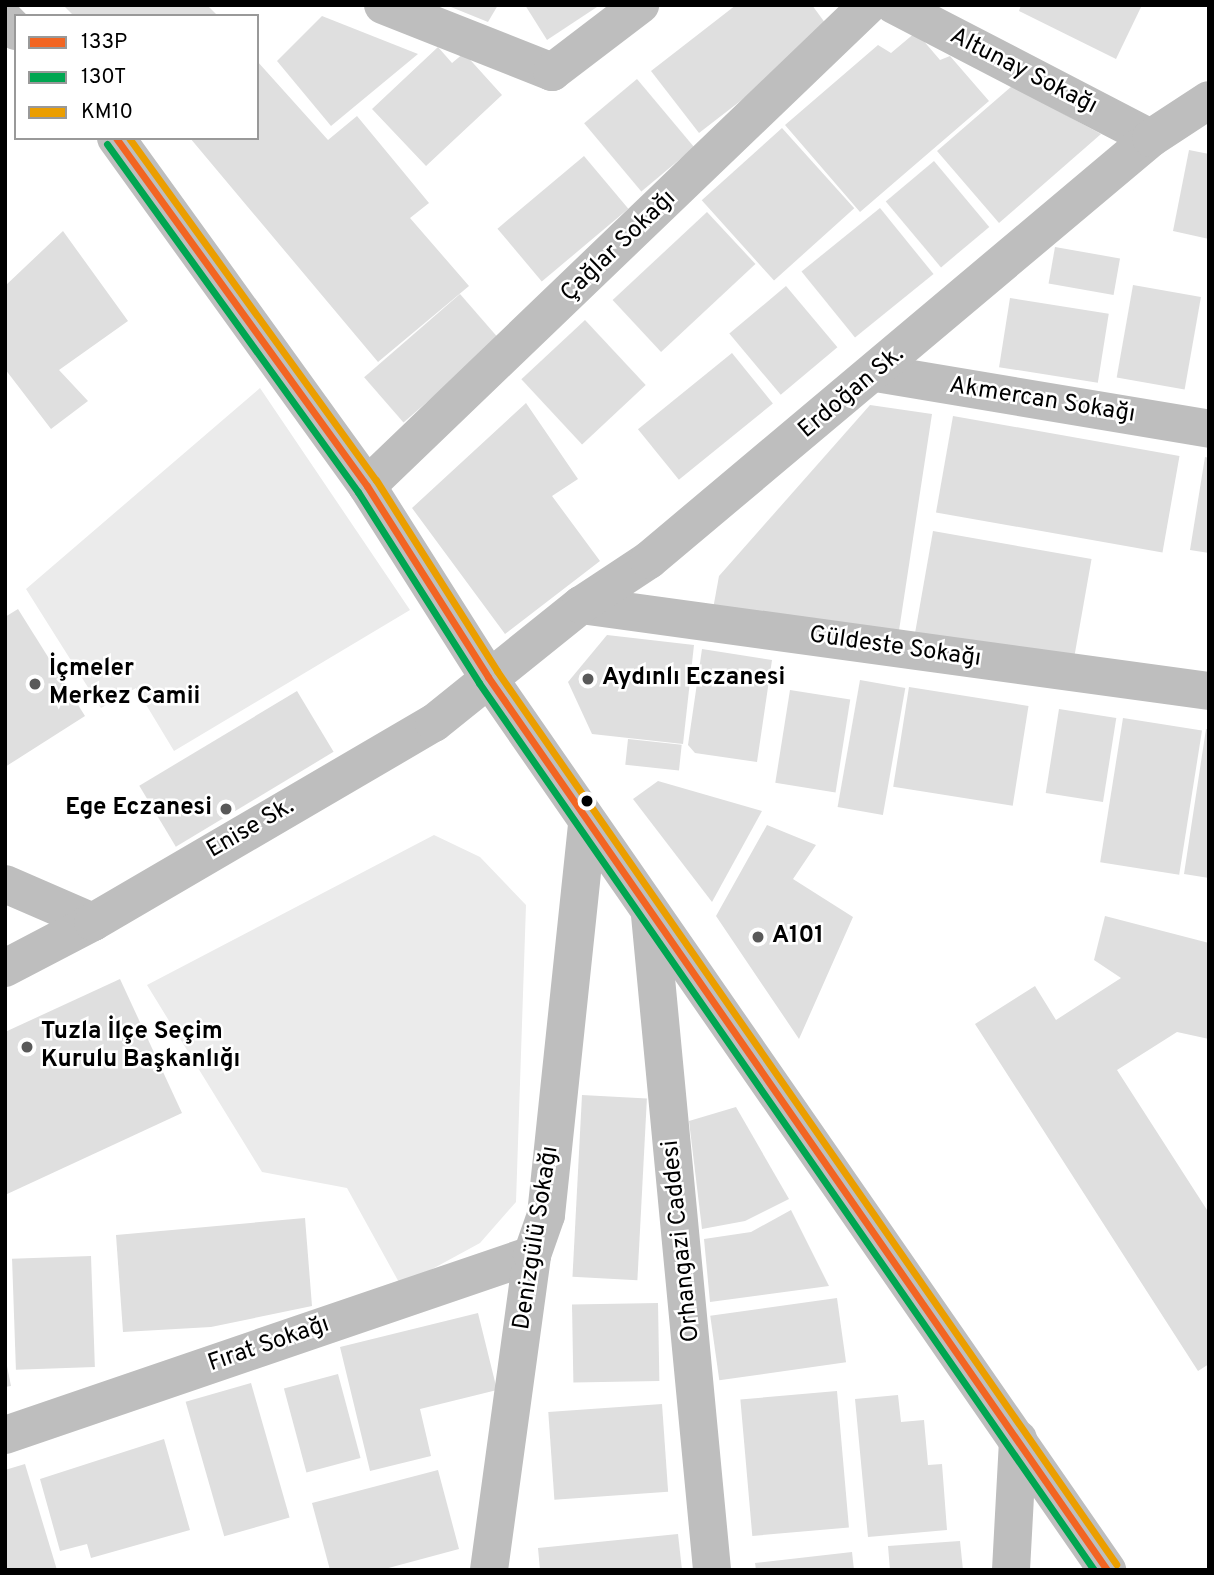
<!DOCTYPE html>
<html>
<head>
<meta charset="utf-8">
<style>
	body { margin:0 }
	#map { position:relative; width:1214px; height:1575px; overflow:hidden; background:#fff; font-family:Overpass,sans-serif }
	div>[style] { position:absolute }
	[style*='--x'] { left:calc(var(--x)*1px); top:calc(var(--y)*1px); width:calc(var(--w)*1px); rotate:calc(var(--a)*1deg) }
	.green>* { inset:0; background:#ebebeb }
	.building>* { inset:0; background:#dfdfdf; transform-origin:0 0 }
	.minor>* { height:38px; margin:-19px; padding:0 19px; transform-origin:19px; border-radius:19px; background:#bebebe }
	.bus-1>* { height:7px; margin:-3.5px; padding:0 3.5px; transform-origin:3.5px; border-radius:3.5px; background:#f26522 }
	.bus-2>* { height:7px; margin:-3.5px; padding:0 3.5px; transform-origin:3.5px; border-radius:3.5px; background:#00a651 }
	.bus-3>* { height:7px; margin:-3.5px; padding:0 3.5px; transform-origin:3.5px; border-radius:3.5px; background:#eb9e00 }
	.dots>* { width:19px; height:19px; translate:-50% -50%; box-sizing:border-box; border:4px solid #fff; border-radius:50% }
	span { translate:-50% -50%; white-space:nowrap; text-align:center; line-height:1.15; -webkit-text-stroke:5px #fff; paint-order:stroke }
	.street-label { font-size:24px; color:#000 }
	.poi-label { font-size:24px; color:#000; font-weight:700 }
	.left { translate:0 -50%; text-align:left }
	.right { translate:-100% -50%; text-align:right }
	.frame { position:absolute; inset:0; border:7px solid #000; pointer-events:none }
	.legend { position:absolute; left:14px; top:14px; width:245px; height:126px; box-sizing:border-box; background:#fff; border:2px solid #999; margin:0; padding:9px 12px; list-style:none; font-size:21px; color:#000 }
	.legend li { display:flex; align-items:center; gap:14px; height:35px }
	.legend b { width:35px; border:2px solid #999 }
</style>
</head>
<body>
<div id="map">
	<div class="green">
		<div style="clip-path:polygon(260px 388px,410px 610px,174px 751px,136px 688px,101px 708px,26px 589px)"></div>
		<div style="clip-path:polygon(434px 835px,480px 857px,526px 905px,516px 1202px,480px 1243px,401px 1286px,347px 1188px,262px 1172px,147px 985px)"></div>
	</div>
	<div class="building">
		<div style="clip-path:polygon(63px 5px,207px 5px,218px 16px,74px 16px)"></div>
		<div style="clip-path:polygon(446px 5px,498px 5px,488px 22px)"></div>
		<div style="clip-path:polygon(525px 5px,600px 5px,547px 40px)"></div>
		<div style="clip-path:polygon(736px 5px,812px 5px,831px 31px,699px 133px,651px 71px)"></div>
		<div style="clip-path:polygon(1021px 5px,1142px 5px,1116px 59px,1019px 11px)"></div>
		<div style="clip-path:polygon(322px 16px,418px 54px,331px 126px,277px 61px)"></div>
		<div style="clip-path:polygon(916px 32px,940px 60px,950px 56px,989px 101px,860px 212px,785px 125px,878px 45px,891px 53px)"></div>
		<div style="clip-path:polygon(438px 47px,452px 63px,464px 53px,502px 95px,426px 166px,372px 109px)"></div>
		<div style="clip-path:polygon(257px 61px,328px 140px,357px 116px,429px 203px,410px 218px,469px 286px,378px 362px,190px 138px,257px 138px)"></div>
		<div style="left:637px;top:79px;width:89px;height:69px;rotate:50deg"></div>
		<div style="clip-path:polygon(1012px 86px,1101px 134px,999px 223px,937px 151px)"></div>
		<div style="left:782px;top:128px;width:108px;height:108px;rotate:48deg"></div>
		<div style="clip-path:polygon(1189px 150px,1209px 154px,1209px 239px,1173px 231px)"></div>
		<div style="left:584px;top:156px;width:69px;height:113px;rotate:50deg"></div>
		<div style="left:934px;top:161px;width:86px;height:63px;rotate:50deg"></div>
		<div style="left:880px;top:208px;width:85px;height:101px;rotate:51deg"></div>
		<div style="left:707px;top:212px;width:71px;height:129px;rotate:47deg"></div>
		<div style="clip-path:polygon(63px 231px,128px 321px,59px 370px,88px 401px,51px 429px,5px 369px,5px 286px)"></div>
		<div style="left:1055px;top:247px;width:66px;height:37px;rotate:10deg"></div>
		<div style="left:1133px;top:285px;width:69px;height:94px;rotate:10deg"></div>
		<div style="left:786px;top:286px;width:80px;height:74px;rotate:50deg"></div>
		<div style="left:460px;top:294px;width:60px;height:127px;rotate:49deg"></div>
		<div style="left:1010px;top:298px;width:100px;height:70px;rotate:9deg"></div>
		<div style="left:585px;top:320px;width:89px;height:87px;rotate:47deg"></div>
		<div style="left:732px;top:353px;width:65px;height:121px;rotate:51deg"></div>
		<div style="clip-path:polygon(526px 403px,578px 479px,552px 496px,600px 561px,505px 634px,412px 508px)"></div>
		<div style="clip-path:polygon(870px 405px,932px 414px,898px 637px,713px 609px,719px 576px)"></div>
		<div style="left:953px;top:416px;width:230px;height:98px;rotate:10deg"></div>
		<div style="clip-path:polygon(1205px 457px,1209px 458px,1209px 553px,1190px 550px)"></div>
		<div style="left:933px;top:531px;width:161px;height:105px;rotate:10deg"></div>
		<div style="clip-path:polygon(18px 609px,85px 716px,5px 767px,5px 617px)"></div>
		<div style="clip-path:polygon(607px 635px,694px 645px,683px 744px,592px 734px,568px 682px)"></div>
		<div style="clip-path:polygon(702px 649px,772px 660px,757px 762px,695px 753px,688px 745px)"></div>
		<div style="left:860px;top:680px;width:46px;height:129px;rotate:10deg"></div>
		<div style="left:909px;top:687px;width:121px;height:101px;rotate:9deg"></div>
		<div style="left:790px;top:690px;width:61px;height:94px;rotate:9deg"></div>
		<div style="left:297px;top:691px;width:71px;height:184px;rotate:59deg"></div>
		<div style="left:1059px;top:709px;width:58px;height:85px;rotate:9deg"></div>
		<div style="left:1123px;top:718px;width:80px;height:146px;rotate:9deg"></div>
		<div style="clip-path:polygon(1206px 729px,1209px 730px,1209px 878px,1184px 874px)"></div>
		<div style="left:628px;top:739px;width:54px;height:26px;rotate:6deg"></div>
		<div style="clip-path:polygon(658px 781px,762px 811px,712px 902px,633px 799px)"></div>
		<div style="clip-path:polygon(767px 825px,816px 845px,793px 879px,853px 917px,799px 1039px,716px 916px)"></div>
		<div style="clip-path:polygon(1105px 916px,1209px 943px,1209px 1039px,1177px 1032px,1117px 1070px,1209px 1213px,1209px 1364px,1198px 1371px,975px 1024px,1035px 986px,1056px 1020px,1121px 978px,1094px 960px)"></div>
		<div style="clip-path:polygon(120px 979px,182px 1113px,5px 1195px,5px 1032px)"></div>
		<div style="left:582px;top:1095px;width:65px;height:182px;rotate:3deg"></div>
		<div style="clip-path:polygon(736px 1107px,789px 1199px,745px 1221px,702px 1229px,689px 1121px)"></div>
		<div style="clip-path:polygon(791px 1210px,829px 1286px,710px 1302px,704px 1239px,751px 1232px)"></div>
		<div style="clip-path:polygon(305px 1218px,312px 1306px,211px 1327px,123px 1332px,116px 1235px)"></div>
		<div style="left:91px;top:1256px;width:111px;height:79px;rotate:88deg"></div>
		<div style="left:837px;top:1298px;width:65px;height:128px;rotate:82deg"></div>
		<div style="left:658px;top:1303px;width:78px;height:86px;rotate:89deg"></div>
		<div style="clip-path:polygon(478px 1313px,497px 1390px,420px 1409px,431px 1456px,370px 1471px,340px 1347px)"></div>
		<div style="clip-path:polygon(5px 1356px,11px 1386px,5px 1387px)"></div>
		<div style="left:338px;top:1374px;width:87px;height:56px;rotate:75deg"></div>
		<div style="left:251px;top:1383px;width:140px;height:68px;rotate:74deg"></div>
		<div style="left:837px;top:1391px;width:137px;height:97px;rotate:85deg"></div>
		<div style="clip-path:polygon(898px 1395px,901px 1422px,924px 1420px,928px 1465px,942px 1464px,947px 1530px,868px 1537px,855px 1399px)"></div>
		<div style="left:662px;top:1404px;width:88px;height:114px;rotate:86deg"></div>
		<div style="clip-path:polygon(164px 1439px,190px 1530px,91px 1558px,87px 1544px,60px 1551px,40px 1479px)"></div>
		<div style="clip-path:polygon(25px 1464px,57px 1570px,5px 1570px,5px 1470px)"></div>
		<div style="clip-path:polygon(438px 1470px,459px 1549px,381px 1570px,330px 1570px,312px 1503px)"></div>
		<div style="clip-path:polygon(678px 1534px,682px 1570px,540px 1570px,538px 1548px)"></div>
		<div style="clip-path:polygon(960px 1541px,963px 1570px,890px 1570px,888px 1546px)"></div>
		<div style="clip-path:polygon(852px 1552px,854px 1570px,756px 1570px,755px 1563px)"></div>
	</div>
	<div class="minor">
		<div style="--x:383;--y:5;--w:182;--a:21.6"></div>
		<div style="--x:552;--y:72;--w:111;--a:-37.3"></div>
		<div style="--x:894;--y:5;--w:289;--a:27.4"></div>
		<div style="--x:5;--y:20;--w:16;--a:45"></div>
		<div style="--x:116;--y:138;--w:429;--a:54.2"></div>
		<div style="--x:367;--y:486;--w:226;--a:57.6"></div>
		<div style="--x:488;--y:677;--w:1087;--a:55.27"></div>
		<div style="--x:876;--y:373;--w:338;--a:9.5"></div>
		<div style="--x:367;--y:486;--w:695;--a:-43.83"></div>
		<div style="--x:581;--y:605;--w:634;--a:7.8"></div>
		<div style="--x:5;--y:884;--w:96;--a:23.4"></div>
		<div style="--x:650;--y:915;--w:658;--a:84.59"></div>
		<div style="--x:5;--y:968;--w:99;--a:-27.6"></div>
		<div style="--x:93;--y:922;--w:395;--a:-30.3"></div>
		<div style="--x:434;--y:723;--w:189;--a:-38.8"></div>
		<div style="--x:581;--y:605;--w:82;--a:-33.5"></div>
		<div style="--x:649;--y:560;--w:656;--a:-40.05"></div>
		<div style="--x:1151;--y:138;--w:69;--a:-33.2"></div>
		<div style="--x:5;--y:1435;--w:557;--a:-18.86"></div>
		<div style="--x:489;--y:1570;--w:318;--a:-82.2"></div>
		<div style="--x:532;--y:1255;--w:42;--a:-70.7"></div>
		<div style="--x:546;--y:1215;--w:395;--a:-84"></div>
		<div style="--x:1011;--y:1570;--w:131;--a:-86.9"></div>
	</div>
	<div class="bus-1">
		<div style="--x:116;--y:138;--w:429;--a:54.2"></div>
		<div style="--x:367;--y:486;--w:226;--a:57.6"></div>
		<div style="--x:488;--y:677;--w:1087;--a:55.27"></div>
	</div>
	<div class="bus-2">
		<div style="--x:107;--y:144;--w:429;--a:54.2"></div>
		<div style="--x:358;--y:492;--w:226;--a:57.6"></div>
		<div style="--x:479;--y:683;--w:1079;--a:55.26"></div>
	</div>
	<div class="bus-3">
		<div style="--x:129;--y:138;--w:422;--a:54.2"></div>
		<div style="--x:376;--y:480;--w:226;--a:57.6"></div>
		<div style="--x:497;--y:671;--w:1087;--a:55.27"></div>
	</div>
	<div class="dots">
		<div style="left:588px;top:679px;background:#595959"></div>
		<div style="left:35px;top:684px;background:#595959"></div>
		<div style="left:587px;top:801px;background:#000"></div>
		<div style="left:226px;top:809px;background:#595959"></div>
		<div style="left:758px;top:937px;background:#595959"></div>
		<div style="left:27px;top:1047px;background:#595959"></div>
	</div>
	<div class="street-label">
		<span style="left:1023px;top:72px;rotate:27deg">Altunay Sokağı</span>
		<span style="left:619px;top:247px;rotate:-44deg">Çağlar Sokağı</span>
		<span style="left:852px;top:393px;rotate:-40deg">Erdoğan Sk.</span>
		<span style="left:1042px;top:401px;rotate:9deg">Akmercan Sokağı</span>
		<span style="left:895px;top:648px;rotate:8deg">Güldeste Sokağı</span>
		<span style="left:251px;top:829px;rotate:-30deg">Enise Sk.</span>
		<span style="left:537px;top:1238px;rotate:-81deg">Denizgülü Sokağı</span>
		<span style="left:682px;top:1241px;rotate:-96deg">Orhangazi Caddesi</span>
		<span style="left:269px;top:1345px;rotate:-19deg">Fırat Sokağı</span>
	</div>
	<div class="poi-label">
		<span class="left" style="left:49px;top:684px">İçmeler<br>Merkez Camii</span>
		<span class="left" style="left:602px;top:679px">Aydınlı Eczanesi</span>
		<span class="right" style="left:212px;top:809px">Ege Eczanesi</span>
		<span class="left" style="left:772px;top:937px">A101</span>
		<span class="left" style="left:41px;top:1047px">Tuzla İlçe Seçim<br>Kurulu Başkanlığı</span>
	</div>
	<div class="frame"></div>
	<ul class="legend">
	<li><b style="height:9px;background:#f26522"></b>133P</li>
	<li><b style="height:9px;background:#00a651"></b>130T</li>
	<li><b style="height:9px;background:#eb9e00"></b>KM10</li>
	</ul>
</div>
</body>
</html>
